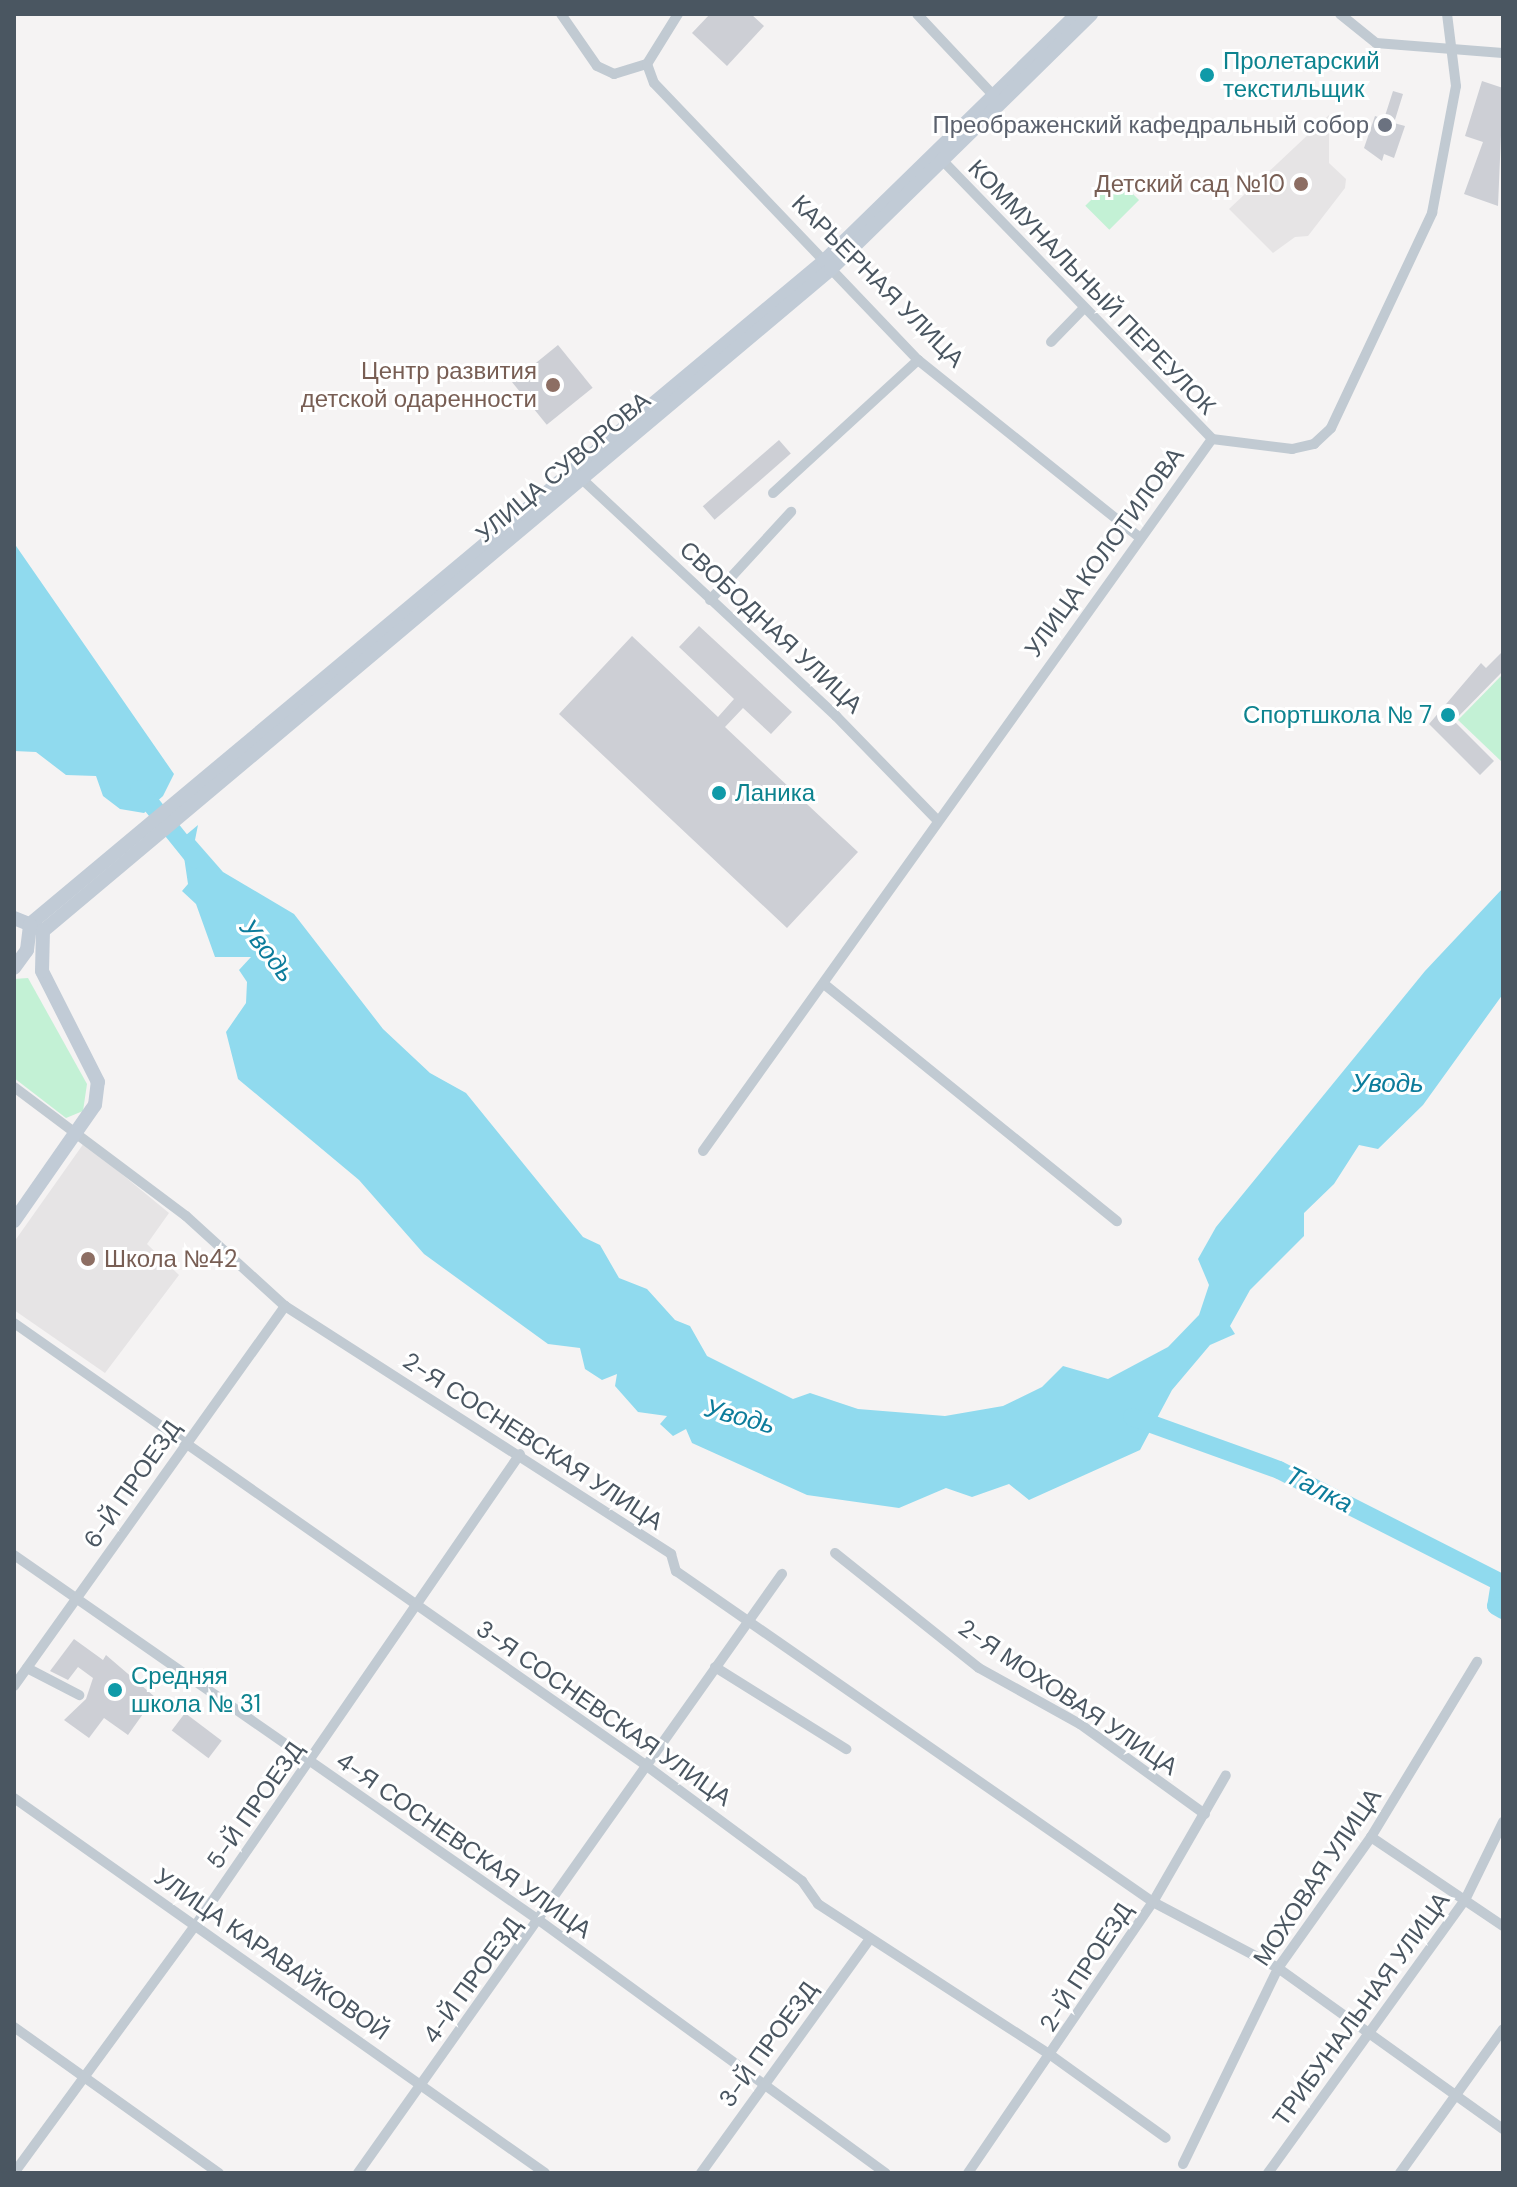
<!DOCTYPE html>
<html>
<head>
<meta charset="utf-8">
<style>
	body { margin:0 }
	#map { position:relative; width:1517px; height:2187px; overflow:hidden; background:#f5f3f3; font-family:"DM Sans",sans-serif }
	div>[style] { position:absolute }
	[style*='--x'] { left:calc(var(--x)*1px); top:calc(var(--y)*1px); width:calc(var(--w)*1px); rotate:calc(var(--a)*1deg) }
	.education>* { inset:0; background:#e6e4e5 }
	.green>* { inset:0; background:#c3f1d5; transform-origin:0 0 }
	.water>* { inset:0; background:#90daee }
	.river>* { height:18px; margin:-9px; padding:0 9px; transform-origin:9px; border-radius:9px; background:#90daee }
	.building>* { inset:0; background:#cdcfd5; transform-origin:0 0 }
	.street>* { height:10px; margin:-5px; padding:0 5px; transform-origin:5px; border-radius:5px; background:#c1cad2 }
	.secondary>* { height:14px; margin:-7px; padding:0 7px; transform-origin:7px; border-radius:7px; background:#c1cbd6 }
	.dots>* { width:22px; height:22px; translate:-50% -50%; box-sizing:border-box; border:4px solid #fff; border-radius:50% }
	span { translate:-50% -50%; white-space:nowrap; text-align:center; line-height:1.15; -webkit-text-stroke:6px #fff; paint-order:stroke }
	.culture-label { font-size:24px; color:#0d838f }
	.left { translate:0 -50%; text-align:left }
	.right { translate:-100% -50%; text-align:right }
	.worship-label { font-size:24px; color:#5b616d }
	.education-label { font-size:24px; color:#785e54 }
	.street-label { font-size:24px; color:#4a5661 }
	.water-label { font-size:26px; color:#0c7c9b; font-style:italic }
	.frame { position:absolute; inset:0; border:16px solid #4a5661; pointer-events:none }
</style>
</head>
<body>
<div id="map">
	<div class="education">
		<div style="clip-path:polygon(1329px 115px,1329px 163px,1346px 179px,1345px 188px,1308px 236px,1295px 237px,1273px 253px,1229px 209px)"></div>
		<div style="clip-path:polygon(84px 1143px,169px 1213px,147px 1244px,179px 1275px,105px 1373px,14px 1310px,14px 1242px)"></div>
	</div>
	<div class="green">
		<div style="left:1115px;top:176px;width:34px;height:42px;rotate:45deg"></div>
		<div style="clip-path:polygon(1503px 674px,1503px 763px,1458px 720px)"></div>
		<div style="clip-path:polygon(28px 978px,87px 1084px,83px 1111px,66px 1118px,14px 1078px,14px 979px)"></div>
	</div>
	<div class="water">
		<div style="clip-path:polygon(14px 543px,174px 774px,163px 796px,144px 813px,120px 809px,103px 796px,96px 776px,66px 775px,36px 752px,14px 751px)"></div>
		<div style="clip-path:polygon(198px 825px,195px 840px,223px 872px,294px 914px,383px 1029px,430px 1073px,466px 1093px,583px 1237px,600px 1245px,619px 1278px,647px 1289px,675px 1320px,690px 1326px,707px 1356px,793px 1399px,810px 1393px,858px 1409px,945px 1416px,1003px 1406px,1042px 1387px,1063px 1366px,1108px 1379px,1168px 1347px,1199px 1315px,1209px 1285px,1198px 1259px,1216px 1227px,1425px 971px,1503px 888px,1503px 994px,1423px 1105px,1378px 1149px,1359px 1145px,1334px 1184px,1304px 1213px,1304px 1236px,1250px 1290px,1230px 1326px,1235px 1334px,1210px 1345px,1172px 1390px,1140px 1450px,1029px 1500px,1009px 1484px,972px 1497px,946px 1488px,899px 1508px,807px 1495px,692px 1443px,686px 1429px,673px 1436px,660px 1424px,667px 1416px,638px 1412px,615px 1386px,617px 1374px,602px 1380px,585px 1369px,580px 1348px,548px 1344px,424px 1254px,359px 1180px,238px 1079px,226px 1032px,246px 1003px,247px 982px,239px 970px,251px 957px,215px 957px,196px 904px,182px 891px,188px 884px,184px 857px,174px 845px)"></div>
	</div>
	<div class="river">
		<div style="--x:139;--y:789;--w:90;--a:51.3"></div>
		<div style="--x:1132;--y:1417;--w:156;--a:19.8"></div>
		<div style="--x:1279;--y:1470;--w:248;--a:26.9"></div>
		<div style="--x:1500;--y:1582;--w:24;--a:99"></div>
		<div style="--x:1496;--y:1606;--w:8;--a:30"></div>
	</div>
	<div class="building">
		<div style="clip-path:polygon(710px 14px,751px 14px,764px 26px,727px 66px,692px 33px)"></div>
		<div style="clip-path:polygon(1482px 81px,1503px 88px,1498px 206px,1464px 194px,1483px 142px,1465px 136px)"></div>
		<div style="clip-path:polygon(1393px 91px,1403px 94px,1394px 123px,1405px 126px,1394px 158px,1384px 154px,1382px 161px,1364px 148px,1375px 116px,1384px 119px)"></div>
		<div style="left:558px;top:345px;width:55px;height:59px;rotate:51deg"></div>
		<div style="left:779px;top:440px;width:18px;height:101px;rotate:49deg"></div>
		<div style="clip-path:polygon(699px 626px,792px 712px,771px 734px,743px 708px,725px 727px,858px 852px,787px 928px,559px 714px,632px 636px,718px 717px,734px 699px,679px 647px)"></div>
		<div style="clip-path:polygon(1503px 651px,1503px 671px,1454px 721px,1494px 761px,1480px 775px,1429px 724px,1481px 663px,1486px 668px)"></div>
		<div style="clip-path:polygon(74px 1639px,103px 1660px,106px 1655px,155px 1697px,128px 1735px,104px 1718px,89px 1738px,64px 1720px,86px 1699px,93px 1678px,78px 1667px,68px 1680px,50px 1671px)"></div>
		<div style="left:185px;top:1713px;width:46px;height:22px;rotate:37deg"></div>
	</div>
	<div class="street">
		<div style="--x:561;--y:14;--w:63;--a:55.3"></div>
		<div style="--x:597;--y:66;--w:19;--a:25"></div>
		<div style="--x:614;--y:74;--w:34;--a:-17"></div>
		<div style="--x:647;--y:64;--w:59;--a:-58.2"></div>
		<div style="--x:917;--y:14;--w:114;--a:46.8"></div>
		<div style="--x:1340;--y:14;--w:46;--a:38.9"></div>
		<div style="--x:1376;--y:43;--w:127;--a:4.5"></div>
		<div style="--x:647;--y:64;--w:20;--a:70"></div>
		<div style="--x:654;--y:83;--w:246;--a:46.3"></div>
		<div style="--x:944;--y:162;--w:385;--a:45.9"></div>
		<div style="--x:831;--y:269;--w:126;--a:46.3"></div>
		<div style="--x:918;--y:360;--w:283;--a:38.7"></div>
		<div style="--x:1051;--y:342;--w:46;--a:-45.9"></div>
		<div style="--x:583;--y:480;--w:346;--a:43"></div>
		<div style="--x:836;--y:716;--w:145;--a:45.8"></div>
		<div style="--x:773;--y:493;--w:197;--a:-42.5"></div>
		<div style="--x:710;--y:600;--w:120;--a:-47.4"></div>
		<div style="--x:824;--y:984;--w:377;--a:39"></div>
		<div style="--x:14;--y:1087;--w:215;--a:36.9"></div>
		<div style="--x:186;--y:1216;--w:134;--a:42.3"></div>
		<div style="--x:285;--y:1306;--w:459;--a:32.7"></div>
		<div style="--x:671;--y:1554;--w:18;--a:74"></div>
		<div style="--x:676;--y:1571;--w:581;--a:34.76"></div>
		<div style="--x:1153;--y:1902;--w:141;--a:27.8"></div>
		<div style="--x:1278;--y:1968;--w:277;--a:35.6"></div>
		<div style="--x:703;--y:1151;--w:875;--a:-54.44"></div>
		<div style="--x:1212;--y:439;--w:81;--a:7.1"></div>
		<div style="--x:1292;--y:449;--w:23;--a:-13"></div>
		<div style="--x:1314;--y:444;--w:23;--a:-43"></div>
		<div style="--x:1331;--y:428;--w:238;--a:-64.8"></div>
		<div style="--x:1432;--y:213;--w:129;--a:-79.3"></div>
		<div style="--x:1456;--y:86;--w:73;--a:-97.1"></div>
		<div style="--x:14;--y:1323;--w:769;--a:34.99"></div>
		<div style="--x:644;--y:1764;--w:197;--a:36.5"></div>
		<div style="--x:802;--y:1881;--w:28;--a:55"></div>
		<div style="--x:818;--y:1904;--w:279;--a:33"></div>
		<div style="--x:1052;--y:2056;--w:140;--a:35.7"></div>
		<div style="--x:835;--y:1553;--w:184;--a:38.6"></div>
		<div style="--x:979;--y:1668;--w:115;--a:29"></div>
		<div style="--x:1080;--y:1724;--w:154;--a:35.8"></div>
		<div style="--x:14;--y:1555;--w:641;--a:34.83"></div>
		<div style="--x:540;--y:1921;--w:428;--a:36.1"></div>
		<div style="--x:715;--y:1667;--w:155;--a:32"></div>
		<div style="--x:27;--y:1668;--w:59;--a:27.4"></div>
		<div style="--x:14;--y:1686;--w:467;--a:-54.5"></div>
		<div style="--x:14;--y:1798;--w:650;--a:35.23"></div>
		<div style="--x:1371;--y:1837;--w:159;--a:34"></div>
		<div style="--x:14;--y:2027;--w:252;--a:35.5"></div>
		<div style="--x:1183;--y:2164;--w:218;--a:-64.1"></div>
		<div style="--x:1278;--y:1968;--w:161;--a:-54.6"></div>
		<div style="--x:1371;--y:1837;--w:205;--a:-58.8"></div>
		<div style="--x:14;--y:2173;--w:306;--a:-53.8"></div>
		<div style="--x:195;--y:1926;--w:573;--a:-55.45"></div>
		<div style="--x:358;--y:2173;--w:734;--a:-54.71"></div>
		<div style="--x:701;--y:2173;--w:287;--a:-54.2"></div>
		<div style="--x:968;--y:2173;--w:328;--a:-55.7"></div>
		<div style="--x:1153;--y:1902;--w:146;--a:-60.1"></div>
		<div style="--x:1268;--y:2173;--w:337;--a:-54.2"></div>
		<div style="--x:1465;--y:1900;--w:87;--a:-64"></div>
		<div style="--x:1400;--y:2173;--w:177;--a:-54.4"></div>
	</div>
	<div class="secondary">
		<div style="--x:14;--y:918;--w:24;--a:22"></div>
		<div style="--x:30;--y:924;--w:1034;--a:-39.86"></div>
		<div style="--x:824;--y:261;--w:354;--a:-44.3"></div>
		<div style="--x:43;--y:931;--w:1029;--a:-40.03"></div>
		<div style="--x:831;--y:269;--w:364;--a:-44.4"></div>
		<div style="--x:14;--y:968;--w:22;--a:-54"></div>
		<div style="--x:27;--y:950;--w:26;--a:-83"></div>
		<div style="--x:14;--y:1221;--w:141;--a:-55.1"></div>
		<div style="--x:95;--y:1105;--w:23;--a:-83"></div>
		<div style="--x:98;--y:1082;--w:124;--a:-116.8"></div>
		<div style="--x:42;--y:971;--w:40;--a:-88.6"></div>
	</div>
	<div class="dots">
		<div style="left:1207px;top:75px;background:#0f9aa8"></div>
		<div style="left:1385px;top:125px;background:#6b7280"></div>
		<div style="left:1301px;top:184px;background:#8d6e63"></div>
		<div style="left:553px;top:385px;background:#8d6e63"></div>
		<div style="left:1448px;top:715px;background:#0f9aa8"></div>
		<div style="left:719px;top:793px;background:#0f9aa8"></div>
		<div style="left:88px;top:1259px;background:#8d6e63"></div>
		<div style="left:115px;top:1690px;background:#0f9aa8"></div>
	</div>
	<div class="culture-label">
		<span class="left" style="left:1223px;top:75px">Пролетарский<br>текстильщик</span>
		<span class="right" style="left:1432px;top:715px">Спортшкола № 7</span>
		<span class="left" style="left:735px;top:793px">Ланика</span>
		<span class="left" style="left:131px;top:1690px">Средняя<br>школа № 31</span>
	</div>
	<div class="worship-label">
		<span class="right" style="left:1369px;top:125px">Преображенский кафедральный собор</span>
	</div>
	<div class="education-label">
		<span class="right" style="left:1285px;top:184px">Детский сад №10</span>
		<span class="right" style="left:537px;top:385px">Центр развития<br>детской одаренности</span>
		<span class="left" style="left:104px;top:1259px">Школа №42</span>
	</div>
	<div class="street-label">
		<span style="left:878px;top:281px;rotate:45deg">КАРЬЕРНАЯ УЛИЦА</span>
		<span style="left:1092px;top:287px;rotate:46deg">КОММУНАЛЬНЫЙ ПЕРЕУЛОК</span>
		<span style="left:563px;top:467px;rotate:-40deg">УЛИЦА СУВОРОВА</span>
		<span style="left:1104px;top:552px;rotate:-54deg">УЛИЦА КОЛОТИЛОВА</span>
		<span style="left:771px;top:627px;rotate:43deg">СВОБОДНАЯ УЛИЦА</span>
		<span style="left:533px;top:1441px;rotate:33deg">2-Я СОСНЕВСКАЯ УЛИЦА</span>
		<span style="left:132px;top:1484px;rotate:-55deg">6-Й ПРОЕЗД</span>
		<span style="left:1068px;top:1697px;rotate:34deg">2-Я МОХОВАЯ УЛИЦА</span>
		<span style="left:604px;top:1713px;rotate:35deg">3-Я СОСНЕВСКАЯ УЛИЦА</span>
		<span style="left:255px;top:1805px;rotate:-55deg">5-Й ПРОЕЗД</span>
		<span style="left:464px;top:1845px;rotate:35deg">4-Я СОСНЕВСКАЯ УЛИЦА</span>
		<span style="left:1317px;top:1877px;rotate:-56deg">МОХОВАЯ УЛИЦА</span>
		<span style="left:272px;top:1954px;rotate:35deg">УЛИЦА КАРАВАЙКОВОЙ</span>
		<span style="left:1086px;top:1967px;rotate:-57deg">2-Й ПРОЕЗД</span>
		<span style="left:472px;top:1980px;rotate:-54deg">4-Й ПРОЕЗД</span>
		<span style="left:1361px;top:2009px;rotate:-54deg">ТРИБУНАЛЬНАЯ УЛИЦА</span>
		<span style="left:768px;top:2044px;rotate:-54deg">3-Й ПРОЕЗД</span>
	</div>
	<div class="water-label">
		<span style="left:267px;top:951px;rotate:52deg">Уводь</span>
		<span style="left:1388px;top:1084px">Уводь</span>
		<span style="left:740px;top:1417px;rotate:15deg">Уводь</span>
		<span style="left:1319px;top:1490px;rotate:27deg">Талка</span>
	</div>
	<div class="frame"></div>
</div>
</body>
</html>
